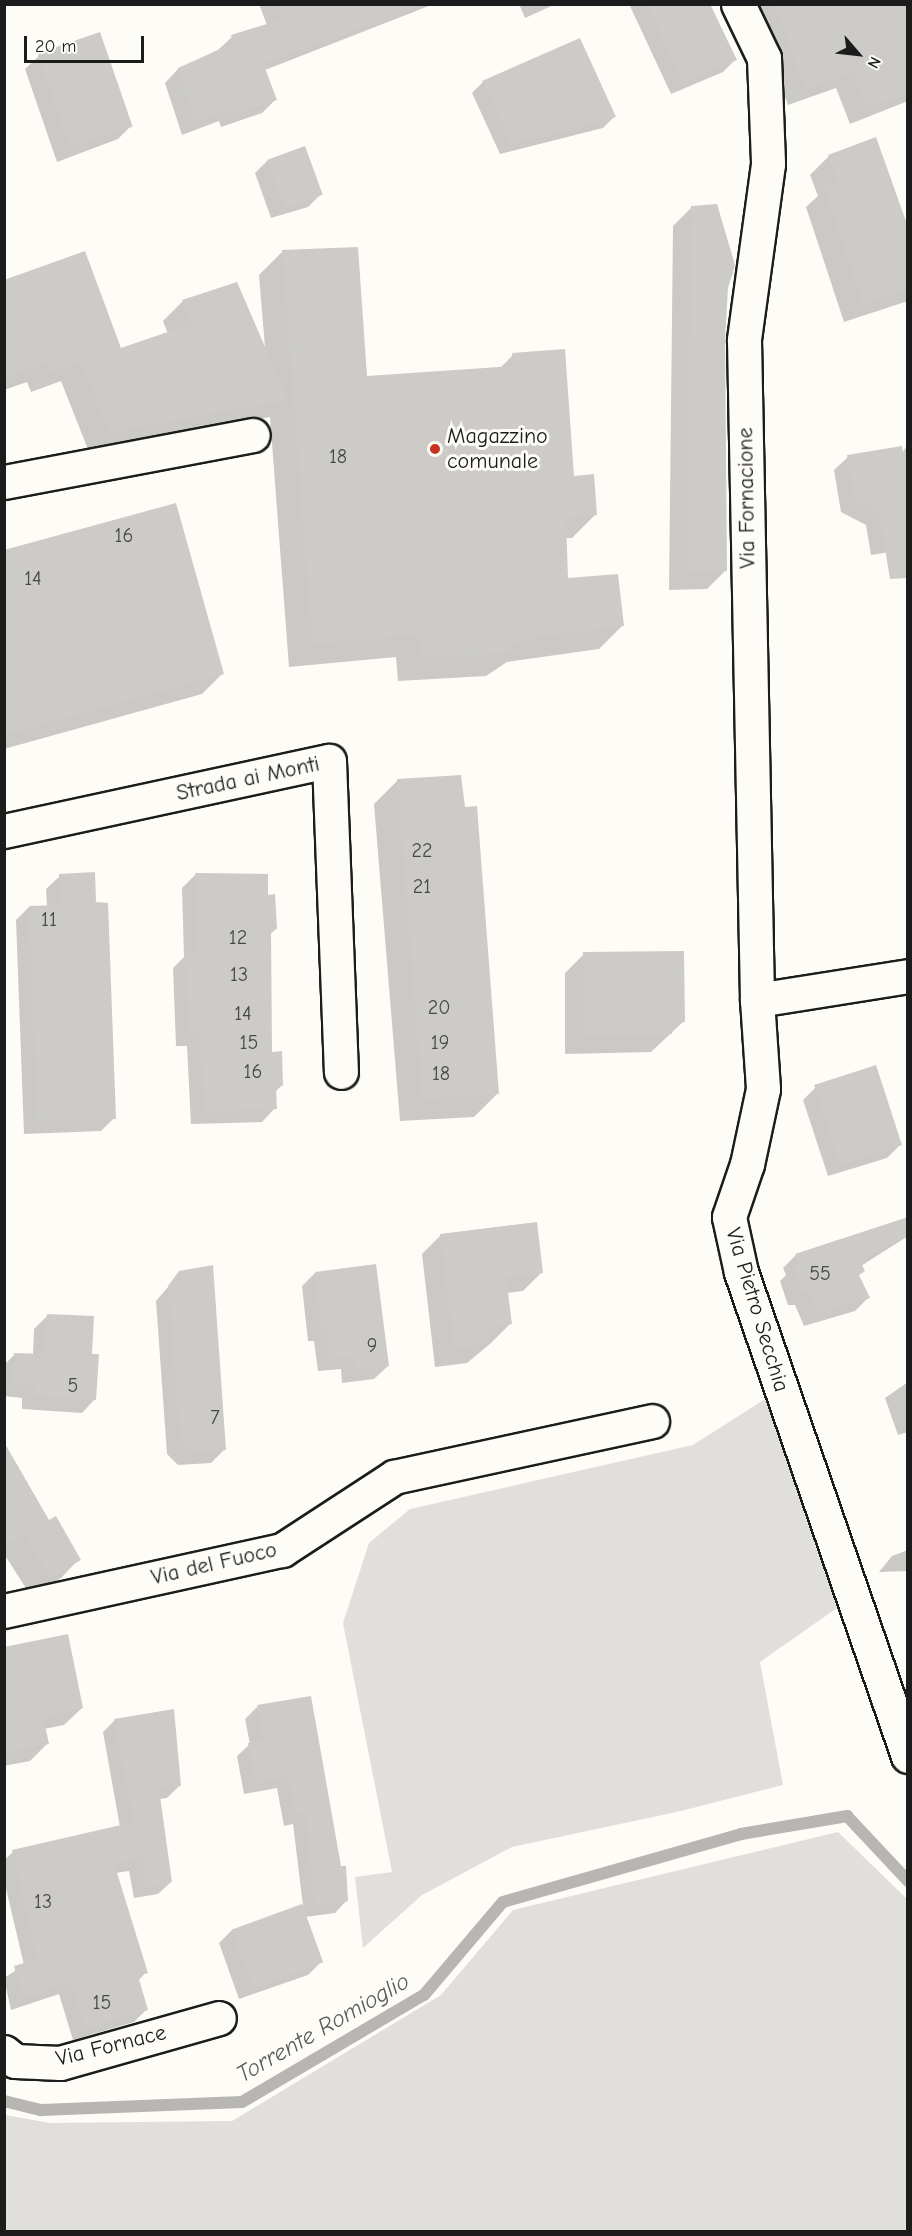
<!DOCTYPE html>
<html>
<head>
<meta charset="utf-8">
<style>
	body { margin:0 }
	#map { position:relative; width:912px; height:2236px; overflow:hidden; background:#fdfcf7; font-family:"Comic Neue",sans-serif }
	div>[style] { position:absolute }
	[style*='--x'] { left:calc(var(--x)*1px); top:calc(var(--y)*1px); width:calc(var(--w)*1px); rotate:calc(var(--a)*1deg) }
	.green>* { inset:0; background:#e0dfdb }
	.shadow>* { inset:0; background:#0003 }
	.stream>* { height:12px; margin:-6px; padding:0 6px; transform-origin:6px; border-radius:6px; background:#b7b6b2 }
	.building>* { inset:0; background:#cccbc8; transform-origin:0 0 }
	.roads { filter:drop-shadow(2px 0 #1c1c1c) drop-shadow(-2px 0 #1c1c1c) drop-shadow(0 2px #1c1c1c) drop-shadow(0 -2px #1c1c1c) }
	.street>* { height:33px; margin:-16.5px; padding:0 16.5px; transform-origin:16.5px; border-radius:16.5px; background:#fdfcf7 }
	.dots>* { width:16px; height:16px; translate:-50% -50%; box-sizing:border-box; border:3px solid #fdfcf7; border-radius:50% }
	span { translate:-50% -50%; white-space:nowrap; text-align:center; line-height:1.15; -webkit-text-stroke:6px #fdfcf7; paint-order:stroke }
	.number-label { font-size:20px; color:#484847 }
	.number-label span { -webkit-text-stroke-width:0 }
	.poi-label { font-size:22px; color:#1c1c1c }
	.left { translate:0 -50%; text-align:left }
	.street-label { font-size:22px; color:#1c1c1c }
	.water-label { font-size:24px; color:#5a5a58; font-style:italic }
	.frame { position:absolute; inset:0; border:6px solid #1c1c1c; pointer-events:none }
	.north { position:absolute; left:828px; top:24px; width:60px; height:60px; -webkit-text-stroke:4px #fdfcf7; paint-order:stroke; rotate:118deg; font-size:16px; font-weight:700; line-height:24px; text-align:center; color:#1c1c1c }
	.north::after { content:''; display:block; margin:auto; width:21px; height:27px; background:#1c1c1c; clip-path:polygon(50% 0,100% 100%,50% 72%,0 100%) }
	.scale { position:absolute; left:24px; top:36px; width:120px; height:27px; box-sizing:border-box; border:3px solid #1c1c1c; border-top:0; padding-left:8px; font-size:18px; line-height:21px; white-space:nowrap; color:#1c1c1c; -webkit-text-stroke:4px #fdfcf7; paint-order:stroke }
</style>
</head>
<body>
<div id="map">
	<div class="green">
		<div style="clip-path:polygon(765px 1399px,837px 1608px,760px 1662px,783px 1785px,681px 1811px,512px 1847px,422px 1895px,363px 1948px,355px 1877px,392px 1872px,343px 1623px,369px 1543px,410px 1509px,693px 1445px)"></div>
		<div style="clip-path:polygon(838px 1832px,907px 1899px,907px 2231px,5px 2231px,5px 2115px,50px 2123px,232px 2121px,441px 1995px,513px 1910px)"></div>
	</div>
	<div class="shadow">
		<div style="clip-path:polygon(259px 4px,434px 4px,265px 70px,275px 100px,262px 113px,221px 127px,219px 121px,182px 135px,165px 83px,178px 69px,218px 50px,232px 37px,267px 25px)"></div>
		<div style="clip-path:polygon(519px 4px,556px 4px,525px 18px)"></div>
		<div style="clip-path:polygon(629px 4px,709px 4px,735px 60px,723px 72px,671px 94px)"></div>
		<div style="clip-path:polygon(751px 4px,908px 4px,908px 101px,850px 124px,836px 88px,788px 105px)"></div>
		<div style="clip-path:polygon(39px 56px,131px 126px,118px 139px,57px 162px,25px 69px)"></div>
		<div style="clip-path:polygon(483px 82px,614px 117px,603px 128px,500px 154px,472px 93px)"></div>
		<div style="clip-path:polygon(829px 156px,908px 231px,908px 301px,844px 322px,806px 207px,818px 196px,810px 175px)"></div>
		<div style="clip-path:polygon(268px 160px,321px 194px,308px 207px,271px 218px,255px 173px)"></div>
		<div style="clip-path:polygon(716px 206px,733px 273px,727px 287px,724px 340px,726px 570px,707px 589px,669px 590px,673px 226px,692px 207px)"></div>
		<div style="clip-path:polygon(283px 251px,365px 378px,499px 369px,513px 355px,573px 477px,596px 514px,572px 538px,565px 538px,567px 580px,622px 626px,599px 649px,507px 662px,486px 676px,398px 681px,396px 657px,289px 667px,270px 417px,89px 452px,61px 381px,31px 392px,27px 382px,4px 390px,4px 282px,120px 350px,168px 334px,163px 321px,183px 301px,265px 348px,259px 275px)"></div>
		<div style="clip-path:polygon(848px 457px,908px 549px,871px 555px,866px 525px,841px 512px,834px 470px)"></div>
		<div style="clip-path:polygon(4px 551px,222px 674px,202px 694px,4px 749px)"></div>
		<div style="clip-path:polygon(398px 780px,498px 1093px,474px 1117px,400px 1121px,374px 804px)"></div>
		<div style="clip-path:polygon(195px 875px,267px 896px,276px 929px,269px 935px,270px 1053px,282px 1085px,275px 1092px,275px 1108px,262px 1122px,191px 1124px,187px 1046px,176px 1046px,173px 968px,184px 957px,182px 888px)"></div>
		<div style="clip-path:polygon(60px 876px,114px 1118px,101px 1131px,24px 1134px,16px 920px,29px 907px,47px 907px,46px 889px)"></div>
		<div style="clip-path:polygon(584px 954px,684px 1021px,651px 1052px,565px 1054px,565px 973px)"></div>
		<div style="clip-path:polygon(816px 1087px,900px 1145px,887px 1158px,828px 1176px,803px 1100px)"></div>
		<div style="clip-path:polygon(908px 1219px,908px 1236px,861px 1266px,858px 1276px,868px 1298px,855px 1311px,804px 1326px,795px 1305px,788px 1305px,780px 1281px,786px 1275px,783px 1268px,796px 1255px)"></div>
		<div style="clip-path:polygon(441px 1235px,542px 1272px,523px 1291px,506px 1293px,510px 1324px,491px 1343px,467px 1363px,435px 1367px,422px 1254px)"></div>
		<div style="clip-path:polygon(212px 1267px,224px 1450px,211px 1463px,178px 1465px,167px 1454px,156px 1301px,180px 1273px)"></div>
		<div style="clip-path:polygon(315px 1273px,388px 1366px,374px 1379px,342px 1383px,341px 1369px,318px 1371px,314px 1341px,308px 1341px,302px 1286px)"></div>
		<div style="clip-path:polygon(48px 1315px,91px 1355px,95px 1399px,82px 1413px,22px 1409px,22px 1398px,4px 1396px,4px 1365px,15px 1354px,33px 1355px,34px 1329px)"></div>
		<div style="clip-path:polygon(908px 1382px,908px 1432px,898px 1435px,885px 1398px)"></div>
		<div style="clip-path:polygon(4px 1482px,48px 1522px,79px 1559px,61px 1578px,31px 1596px,4px 1554px)"></div>
		<div style="clip-path:polygon(908px 1550px,908px 1571px,879px 1572px,892px 1556px)"></div>
		<div style="clip-path:polygon(4px 1649px,82px 1708px,64px 1725px,44px 1729px,47px 1744px,30px 1761px,4px 1766px)"></div>
		<div style="clip-path:polygon(257px 1707px,347px 1900px,335px 1913px,305px 1917px,321px 1962px,308px 1975px,239px 1999px,219px 1943px,232px 1930px,303px 1906px,293px 1824px,284px 1826px,277px 1788px,244px 1794px,237px 1756px,250px 1744px,245px 1719px)"></div>
		<div style="clip-path:polygon(115px 1720px,180px 1785px,167px 1798px,159px 1799px,171px 1882px,158px 1894px,134px 1898px,129px 1871px,115px 1873px,146px 1972px,138px 1981px,147px 2009px,134px 2022px,73px 2040px,59px 1994px,11px 2010px,4px 1978px,24px 1965px,4px 1880px,4px 1860px,13px 1852px,120px 1827px,103px 1732px)"></div>
	</div>
	<div class="stream">
		<div style="--x:4;--y:2101;--w:38;--a:14"></div>
		<div style="--x:41;--y:2110;--w:201;--a:-2.3"></div>
		<div style="--x:242;--y:2102;--w:211;--a:-30.5"></div>
		<div style="--x:424;--y:1995;--w:122;--a:-49.7"></div>
		<div style="--x:503;--y:1902;--w:248;--a:-15.9"></div>
		<div style="--x:741;--y:1834;--w:108;--a:-9.6"></div>
		<div style="--x:847;--y:1816;--w:89;--a:46.8"></div>
	</div>
	<div class="building">
		<div style="clip-path:polygon(277px 4px,414px 4px,414px 9px,263px 63px,277px 100px,235px 114px,233px 109px,195px 123px,178px 68px,234px 43px,231px 35px,283px 19px)"></div>
		<div style="clip-path:polygon(647px 4px,710px 4px,737px 60px,683px 82px)"></div>
		<div style="clip-path:polygon(774px 4px,908px 4px,908px 92px,867px 108px,852px 73px,805px 89px)"></div>
		<div style="left:100px;top:32px;width:100px;height:66px;rotate:71deg"></div>
		<div style="clip-path:polygon(580px 38px,616px 117px,511px 144px,482px 81px)"></div>
		<div style="clip-path:polygon(876px 137px,908px 227px,908px 289px,863px 304px,824px 187px,838px 181px,828px 155px)"></div>
		<div style="left:305px;top:146px;width:52px;height:40px;rotate:70deg"></div>
		<div style="clip-path:polygon(717px 204px,735px 265px,728px 288px,725px 340px,727px 571px,687px 572px,691px 206px)"></div>
		<div style="clip-path:polygon(358px 247px,367px 376px,514px 366px,512px 353px,565px 349px,574px 476px,594px 474px,597px 515px,566px 518px,568px 578px,618px 574px,624px 626px,525px 639px,526px 645px,510px 645px,511px 653px,421px 658px,419px 635px,312px 644px,282px 250px)"></div>
		<div style="clip-path:polygon(85px 251px,121px 348px,191px 324px,182px 300px,237px 282px,288px 400px,109px 433px,81px 362px,51px 373px,47px 363px,4px 378px,4px 280px)"></div>
		<div style="clip-path:polygon(908px 443px,908px 578px,890px 579px,879px 512px,854px 499px,847px 455px,902px 446px,903px 452px)"></div>
		<div style="clip-path:polygon(176px 503px,224px 674px,4px 735px,4px 550px)"></div>
		<div style="clip-path:polygon(461px 775px,465px 807px,477px 806px,499px 1094px,422px 1099px,397px 779px)"></div>
		<div style="clip-path:polygon(95px 872px,96px 902px,108px 903px,116px 1119px,37px 1121px,29px 906px,60px 905px,59px 874px)"></div>
		<div style="clip-path:polygon(195px 873px,268px 874px,268px 895px,275px 894px,277px 929px,271px 930px,272px 1052px,282px 1051px,283px 1086px,276px 1086px,277px 1109px,204px 1112px,200px 1033px,188px 1034px,185px 953px,197px 953px)"></div>
		<div style="clip-path:polygon(684px 951px,685px 1022px,672px 1023px,672px 1034px,583px 1036px,583px 952px)"></div>
		<div style="left:876px;top:1065px;width:84px;height:65px;rotate:72deg"></div>
		<div style="clip-path:polygon(908px 1217px,908px 1235px,860px 1261px,865px 1271px,859px 1275px,870px 1298px,817px 1314px,808px 1292px,801px 1292px,793px 1266px,799px 1264px,795px 1254px)"></div>
		<div style="clip-path:polygon(537px 1222px,543px 1273px,506px 1277px,512px 1324px,486px 1327px,488px 1344px,454px 1349px,440px 1234px)"></div>
		<div style="clip-path:polygon(376px 1264px,389px 1366px,355px 1370px,354px 1357px,330px 1359px,327px 1328px,321px 1328px,315px 1272px)"></div>
		<div style="clip-path:polygon(213px 1265px,226px 1450px,192px 1452px,180px 1440px,168px 1286px,179px 1271px)"></div>
		<div style="clip-path:polygon(47px 1314px,94px 1316px,92px 1354px,99px 1354px,96px 1400px,34px 1396px,35px 1385px,12px 1383px,14px 1353px,44px 1354px)"></div>
		<div style="clip-path:polygon(4px 1442px,49px 1520px,56px 1516px,81px 1560px,50px 1578px,25px 1535px,4px 1546px)"></div>
		<div style="clip-path:polygon(68px 1634px,83px 1708px,43px 1716px,49px 1744px,4px 1753px,4px 1647px)"></div>
		<div style="clip-path:polygon(311px 1696px,341px 1866px,346px 1866px,348px 1901px,315px 1906px,305px 1813px,295px 1815px,289px 1777px,255px 1783px,248px 1743px,263px 1740px,257px 1705px)"></div>
		<div style="clip-path:polygon(174px 1709px,181px 1786px,159px 1789px,172px 1882px,146px 1887px,141px 1859px,114px 1863px,148px 1973px,138px 1976px,148px 2010px,85px 2029px,71px 1982px,23px 1999px,14px 1966px,37px 1959px,12px 1850px,134px 1822px,114px 1719px)"></div>
		<div style="left:302px;top:1904px;width:62px;height:75px;rotate:70deg"></div>
	</div>
	<div class="roads">
		<div class="street">
			<div style="--x:738;--y:4;--w:60;--a:64.3"></div>
			<div style="--x:764;--y:58;--w:106;--a:87.8"></div>
			<div style="--x:768;--y:164;--w:178;--a:97.8"></div>
			<div style="--x:744;--y:340;--w:660;--a:88.87"></div>
			<div style="--x:757;--y:1000;--w:89;--a:86.1"></div>
			<div style="--x:763;--y:1089;--w:77;--a:102"></div>
			<div style="--x:747;--y:1164;--w:56;--a:108.8"></div>
			<div style="--x:729;--y:1217;--w:56;--a:77.7"></div>
			<div style="--x:741;--y:1272;--w:512;--a:70.96"></div>
			<div style="--x:4;--y:482;--w:253;--a:-10.7"></div>
			<div style="--x:4;--y:831;--w:332;--a:-12.2"></div>
			<div style="--x:329;--y:761;--w:311;--a:87.8"></div>
			<div style="--x:757;--y:1000;--w:153;--a:-9"></div>
			<div style="--x:4;--y:1611;--w:285;--a:-12.4"></div>
			<div style="--x:282;--y:1550;--w:134;--a:-33.1"></div>
			<div style="--x:394;--y:1477;--w:264;--a:-12.2"></div>
			<div style="--x:4;--y:2052;--w:14;--a:39"></div>
			<div style="--x:15;--y:2061;--w:45;--a:2.5"></div>
			<div style="--x:60;--y:2063;--w:165;--a:-15.8"></div>
		</div>
	</div>
	<div class="dots">
		<div style="left:435px;top:449px;background:#c8321e"></div>
	</div>
	<div class="number-label">
		<span style="left:338px;top:456px">18</span>
		<span style="left:124px;top:535px">16</span>
		<span style="left:33px;top:578px">14</span>
		<span style="left:422px;top:850px">22</span>
		<span style="left:422px;top:886px">21</span>
		<span style="left:49px;top:919px">11</span>
		<span style="left:238px;top:937px">12</span>
		<span style="left:239px;top:974px">13</span>
		<span style="left:439px;top:1007px">20</span>
		<span style="left:243px;top:1013px">14</span>
		<span style="left:249px;top:1042px">15</span>
		<span style="left:440px;top:1042px">19</span>
		<span style="left:253px;top:1071px">16</span>
		<span style="left:441px;top:1073px">18</span>
		<span style="left:820px;top:1273px">55</span>
		<span style="left:372px;top:1345px">9</span>
		<span style="left:73px;top:1385px">5</span>
		<span style="left:215px;top:1417px">7</span>
		<span style="left:43px;top:1901px">13</span>
		<span style="left:102px;top:2002px">15</span>
	</div>
	<div class="poi-label">
		<span class="left" style="left:447px;top:449px">Magazzino<br>comunale</span>
	</div>
	<div class="street-label">
		<span style="left:747px;top:498px;rotate:-91deg">Via Fornacione</span>
		<span style="left:248px;top:779px;rotate:-12deg">Strada ai Monti</span>
		<span style="left:757px;top:1310px;rotate:73deg">Via Pietro Secchia</span>
		<span style="left:214px;top:1564px;rotate:-13deg">Via del Fuoco</span>
		<span style="left:111px;top:2046px;rotate:-14deg">Via Fornace</span>
	</div>
	<div class="water-label">
		<span style="left:323px;top:2028px;rotate:-30deg">Torrente Romioglio</span>
	</div>
	<div class="frame"></div>
	<div class="north">N</div>
	<div class="scale">20 m</div>
</div>
</body>
</html>
